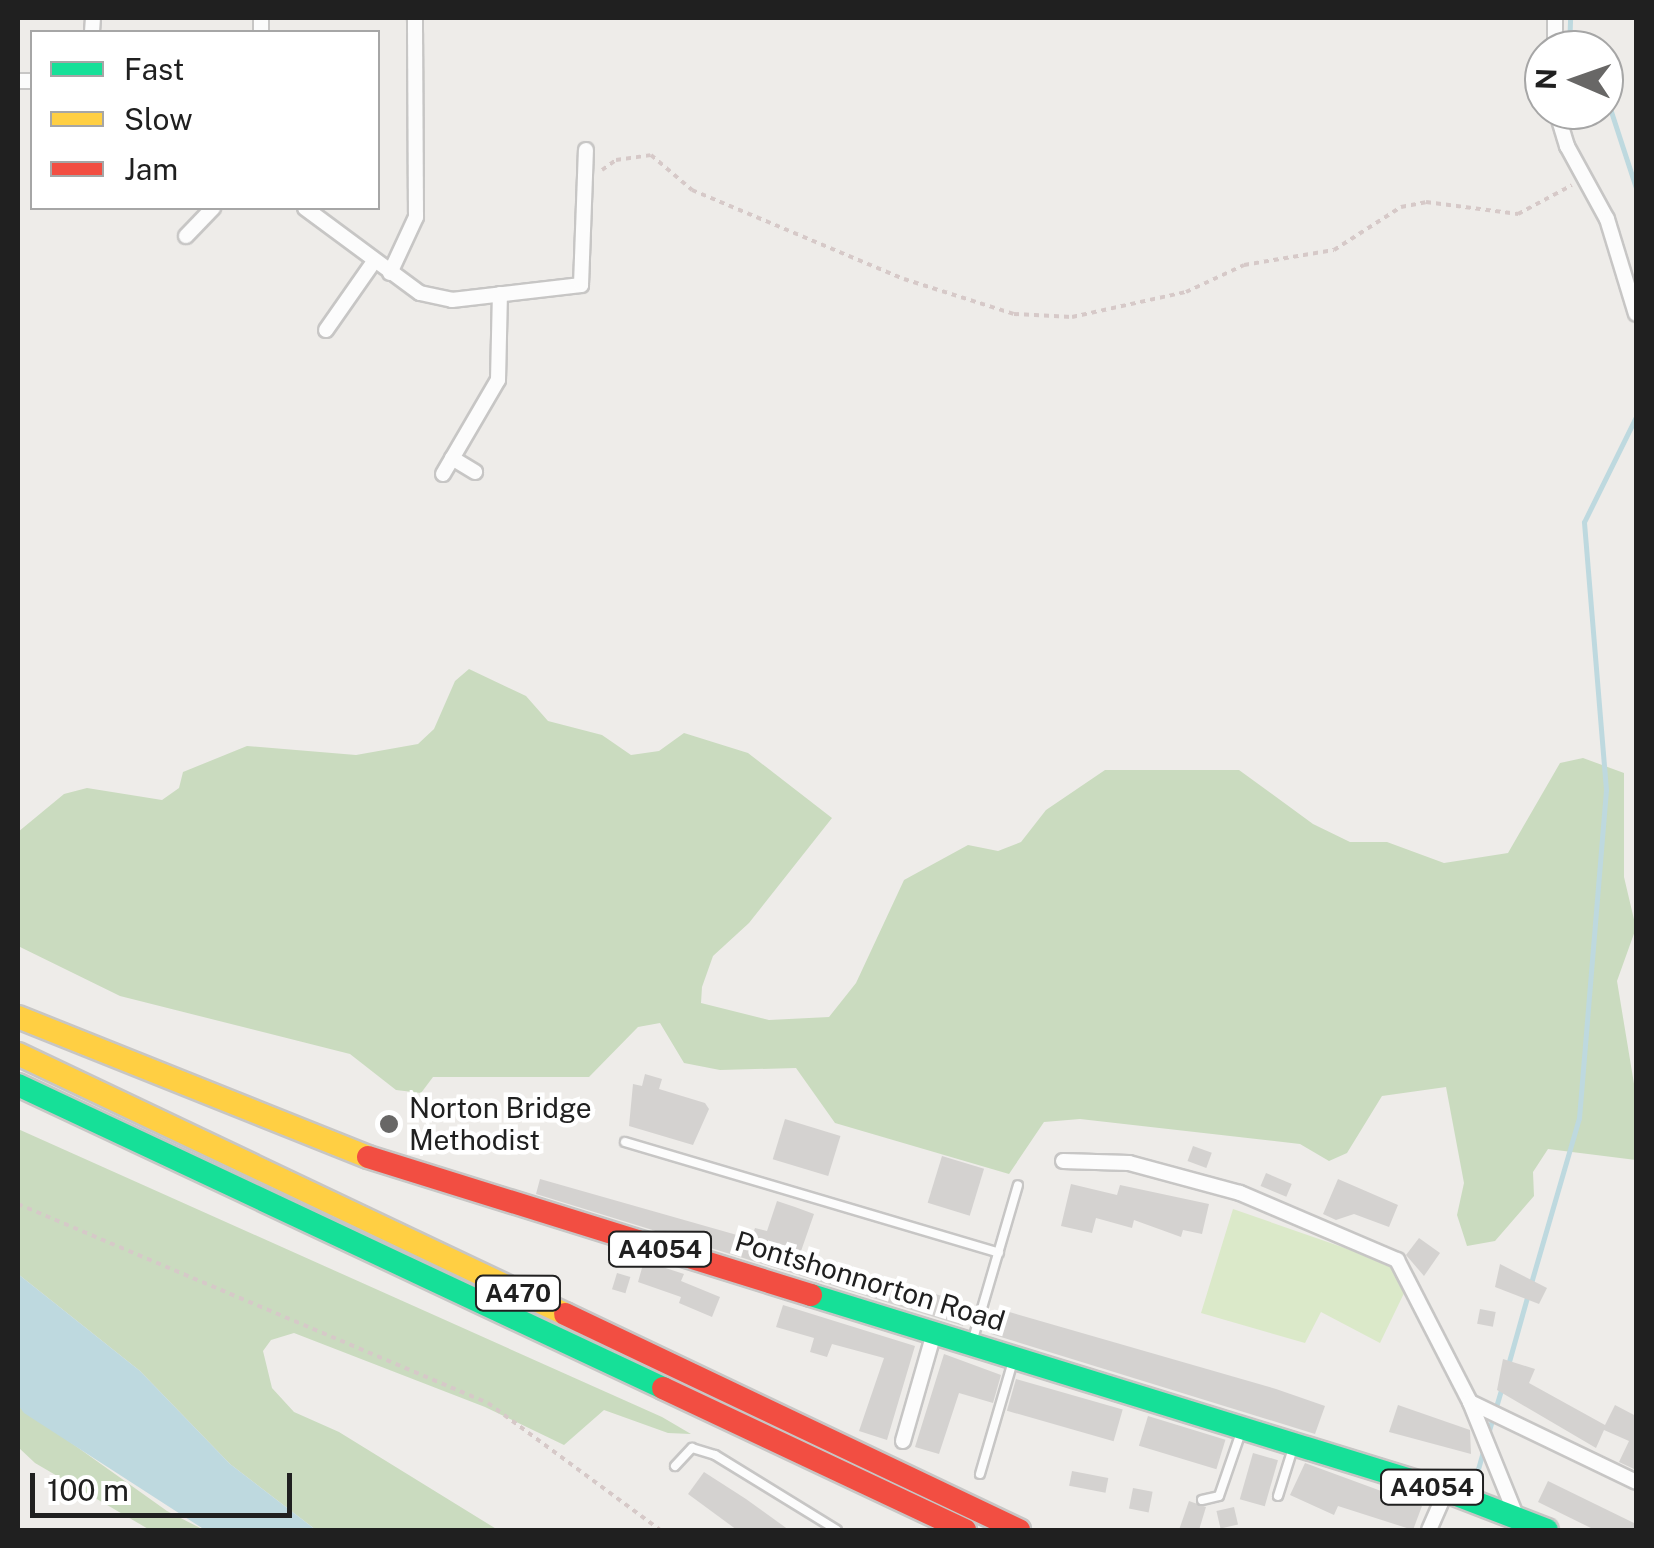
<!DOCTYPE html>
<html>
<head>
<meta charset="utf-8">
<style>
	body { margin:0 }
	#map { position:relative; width:1654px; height:1548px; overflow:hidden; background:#eeece9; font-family:"Public Sans",sans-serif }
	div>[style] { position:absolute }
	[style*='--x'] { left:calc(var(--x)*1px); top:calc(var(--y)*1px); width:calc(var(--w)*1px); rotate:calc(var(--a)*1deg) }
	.grass>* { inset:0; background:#dbe9c9 }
	.forest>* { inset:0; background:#cadbbf }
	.water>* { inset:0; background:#bed9df }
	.stream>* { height:5px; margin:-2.5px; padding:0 2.5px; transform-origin:2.5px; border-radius:2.5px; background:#bed9df }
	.building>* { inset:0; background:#d4d2d0; transform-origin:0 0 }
	.path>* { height:4px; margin-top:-2px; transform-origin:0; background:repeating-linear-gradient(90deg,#d6c9c8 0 5px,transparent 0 10px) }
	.roads { filter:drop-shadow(2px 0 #c7c6c5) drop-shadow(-2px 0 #c7c6c5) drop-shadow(0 2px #c7c6c5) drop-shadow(0 -2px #c7c6c5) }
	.lane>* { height:8px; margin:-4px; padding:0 4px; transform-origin:4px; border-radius:4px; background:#fcfcfc }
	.street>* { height:14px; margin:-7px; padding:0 7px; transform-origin:7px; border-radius:7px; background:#fcfcfc }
	.fast>* { height:22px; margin:-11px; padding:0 11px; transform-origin:11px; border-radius:11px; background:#16e098 }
	.slow>* { height:22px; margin:-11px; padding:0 11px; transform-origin:11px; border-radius:11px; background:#ffcf43 }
	.jam>* { height:22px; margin:-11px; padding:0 11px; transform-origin:11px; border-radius:11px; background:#f24e42 }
	.dots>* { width:28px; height:28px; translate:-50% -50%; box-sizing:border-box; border:5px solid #fff; border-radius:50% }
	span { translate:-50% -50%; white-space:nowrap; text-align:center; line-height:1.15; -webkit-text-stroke:9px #fff; paint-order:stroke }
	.shield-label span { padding:2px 8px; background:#fff; border:2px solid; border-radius:8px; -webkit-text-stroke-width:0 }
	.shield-label { font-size:25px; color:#202020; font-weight:700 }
	.poi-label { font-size:28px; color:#202020 }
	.left { translate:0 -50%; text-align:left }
	.street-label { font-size:28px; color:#202020 }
	.frame { position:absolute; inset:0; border:20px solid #202020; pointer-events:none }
	.legend { position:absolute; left:30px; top:30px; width:350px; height:180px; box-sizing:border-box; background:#fff; border:2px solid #a6a6a6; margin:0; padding:12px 18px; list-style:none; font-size:30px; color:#202020 }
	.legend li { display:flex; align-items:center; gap:20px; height:50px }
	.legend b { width:50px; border:2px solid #a6a6a6 }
	.north { position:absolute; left:1524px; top:30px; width:100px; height:100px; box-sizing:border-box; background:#fff; border:2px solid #a6a6a6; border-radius:50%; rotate:272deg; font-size:28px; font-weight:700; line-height:40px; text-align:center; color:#202020 }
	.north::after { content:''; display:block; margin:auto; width:35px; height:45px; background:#686766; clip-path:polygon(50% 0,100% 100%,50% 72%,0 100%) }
	.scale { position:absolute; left:30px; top:1473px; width:262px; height:45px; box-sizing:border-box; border:5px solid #202020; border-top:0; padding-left:12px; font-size:30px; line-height:35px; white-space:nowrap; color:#202020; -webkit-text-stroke:8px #fff; paint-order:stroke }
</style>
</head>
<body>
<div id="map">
	<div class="grass">
		<div style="clip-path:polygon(1233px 1209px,1391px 1264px,1407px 1287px,1380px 1343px,1321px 1312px,1305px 1343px,1201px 1313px)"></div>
	</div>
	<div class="forest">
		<div style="clip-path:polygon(469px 669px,526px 696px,548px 721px,602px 735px,631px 755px,659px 751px,684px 733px,748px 753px,832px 818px,749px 923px,713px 956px,702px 987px,701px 1003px,769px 1020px,829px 1017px,856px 983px,904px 880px,968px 845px,998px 851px,1021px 842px,1046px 810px,1105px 770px,1239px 770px,1313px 824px,1350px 842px,1387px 842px,1444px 863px,1508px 853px,1560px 763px,1583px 758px,1624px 773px,1624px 877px,1636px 928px,1617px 981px,1636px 1096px,1636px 1160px,1548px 1149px,1533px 1172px,1534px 1196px,1495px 1241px,1467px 1246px,1457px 1215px,1464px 1183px,1446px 1087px,1382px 1096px,1347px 1153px,1329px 1161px,1300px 1144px,1080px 1119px,1044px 1122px,1009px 1174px,835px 1123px,796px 1068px,720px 1070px,684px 1063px,660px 1023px,638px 1027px,589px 1077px,433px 1077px,421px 1093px,396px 1090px,350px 1054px,120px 996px,18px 946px,18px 832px,64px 794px,87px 788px,162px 800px,179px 788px,183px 772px,247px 746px,356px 755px,418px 744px,434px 729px,455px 681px)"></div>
		<div style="clip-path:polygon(18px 1129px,662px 1417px,691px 1434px,668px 1433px,604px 1410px,564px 1445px,485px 1407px,294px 1333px,271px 1340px,263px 1351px,272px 1388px,294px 1412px,339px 1432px,498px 1530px,316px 1530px,230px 1464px,140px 1371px,18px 1274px)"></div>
		<div style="clip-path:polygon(18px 1405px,167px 1511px,204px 1530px,150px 1530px,35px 1463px,18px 1447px)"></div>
	</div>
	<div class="water">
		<div style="clip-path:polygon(18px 1274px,140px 1371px,230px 1464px,316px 1530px,205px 1530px,24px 1413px,18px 1405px)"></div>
	</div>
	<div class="stream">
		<div style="--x:1569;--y:50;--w:32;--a:-88"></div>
		<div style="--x:1604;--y:90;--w:103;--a:71.9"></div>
		<div style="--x:1567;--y:110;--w:20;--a:90"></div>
		<div style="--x:1567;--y:130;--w:23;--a:-59"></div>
		<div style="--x:1531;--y:1283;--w:172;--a:-73.8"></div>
		<div style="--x:1579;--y:1118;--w:329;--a:-85.3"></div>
		<div style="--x:1606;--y:790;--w:269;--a:-94.7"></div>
		<div style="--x:1584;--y:522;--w:117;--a:-63.7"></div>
		<div style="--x:1508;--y:1365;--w:74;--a:-74.3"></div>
		<div style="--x:1487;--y:1437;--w:49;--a:-73.4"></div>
		<div style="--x:1472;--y:1490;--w:44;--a:-74.1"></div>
	</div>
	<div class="building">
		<div style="clip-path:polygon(645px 1074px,662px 1079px,659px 1089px,705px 1103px,709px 1109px,693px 1145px,629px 1126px,633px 1084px,642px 1086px)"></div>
		<div style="left:785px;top:1119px;width:58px;height:42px;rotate:17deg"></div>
		<div style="left:1193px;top:1146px;width:20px;height:16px;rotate:20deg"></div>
		<div style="left:942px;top:1156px;width:44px;height:49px;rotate:17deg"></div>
		<div style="left:1266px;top:1173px;width:28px;height:14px;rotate:23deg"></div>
		<div style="clip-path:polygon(540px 1179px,751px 1239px,755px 1228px,767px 1231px,777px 1201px,795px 1207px,814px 1214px,800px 1254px,969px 1304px,963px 1326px,536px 1194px)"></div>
		<div style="clip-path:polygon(1338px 1179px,1398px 1205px,1389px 1227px,1354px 1214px,1336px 1220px,1323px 1214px)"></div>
		<div style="clip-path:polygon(1071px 1184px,1117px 1195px,1120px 1185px,1209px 1204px,1202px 1234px,1183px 1230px,1181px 1237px,1134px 1220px,1132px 1228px,1096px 1218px,1092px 1233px,1061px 1226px)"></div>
		<div style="clip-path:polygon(1419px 1238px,1440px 1253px,1424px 1276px,1406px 1255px)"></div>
		<div style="clip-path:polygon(644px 1261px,684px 1274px,681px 1281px,720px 1297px,712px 1317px,679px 1303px,681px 1297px,638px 1282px)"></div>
		<div style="clip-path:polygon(1500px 1264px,1547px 1288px,1539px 1304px,1495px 1287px)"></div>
		<div style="left:617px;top:1273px;width:14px;height:17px;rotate:17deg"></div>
		<div style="clip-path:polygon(783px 1305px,915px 1346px,887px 1440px,859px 1431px,884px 1358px,832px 1344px,827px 1357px,810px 1352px,814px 1338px,776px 1327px)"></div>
		<div style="clip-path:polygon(999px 1309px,1276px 1389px,1325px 1406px,1315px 1434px,991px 1334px)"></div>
		<div style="left:1480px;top:1309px;width:16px;height:15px;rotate:11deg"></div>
		<div style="clip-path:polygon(944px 1354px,1001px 1375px,993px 1403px,959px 1393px,939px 1454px,915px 1447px)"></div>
		<div style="clip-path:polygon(1503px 1359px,1535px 1369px,1529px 1383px,1605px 1425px,1615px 1405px,1636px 1416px,1636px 1470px,1619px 1462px,1629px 1441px,1604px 1430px,1596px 1448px,1497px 1390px)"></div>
		<div style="left:1016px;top:1379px;width:111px;height:33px;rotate:16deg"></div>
		<div style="clip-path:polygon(1398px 1405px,1470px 1430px,1471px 1454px,1389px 1432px)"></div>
		<div style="left:1148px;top:1416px;width:81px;height:31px;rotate:17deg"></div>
		<div style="left:1253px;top:1453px;width:26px;height:48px;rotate:16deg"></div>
		<div style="clip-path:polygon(1305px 1463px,1422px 1506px,1413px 1530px,1338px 1506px,1334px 1515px,1290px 1495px)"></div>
		<div style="left:1072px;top:1471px;width:37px;height:15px;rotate:11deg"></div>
		<div style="clip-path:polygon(704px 1472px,746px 1499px,789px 1530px,737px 1530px,688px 1494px)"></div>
		<div style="clip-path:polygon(1548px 1481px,1636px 1524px,1636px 1530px,1595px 1530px,1538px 1502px)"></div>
		<div style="left:1133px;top:1488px;width:20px;height:21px;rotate:11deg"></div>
		<div style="clip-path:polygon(1189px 1501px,1206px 1507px,1199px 1530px,1179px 1530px)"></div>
		<div style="left:1234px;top:1507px;width:18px;height:18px;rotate:77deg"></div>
	</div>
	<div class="path">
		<div style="--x:602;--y:170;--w:17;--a:-36"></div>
		<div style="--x:616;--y:160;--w:35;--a:-8"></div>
		<div style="--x:651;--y:155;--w:54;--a:40.5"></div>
		<div style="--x:692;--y:190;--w:230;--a:22.8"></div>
		<div style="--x:904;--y:279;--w:115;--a:17.7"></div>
		<div style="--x:1014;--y:314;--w:58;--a:3"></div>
		<div style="--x:1072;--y:317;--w:117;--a:-12.4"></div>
		<div style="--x:1186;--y:292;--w:64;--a:-25"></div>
		<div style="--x:1244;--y:265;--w:91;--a:-9.5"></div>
		<div style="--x:1334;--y:250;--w:80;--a:-32.7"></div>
		<div style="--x:1401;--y:207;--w:25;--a:-11"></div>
		<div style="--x:1426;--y:202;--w:93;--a:7.4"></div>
		<div style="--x:1518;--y:214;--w:61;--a:-28.2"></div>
		<div style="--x:18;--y:1204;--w:510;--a:22.95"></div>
		<div style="--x:488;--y:1403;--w:214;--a:36.4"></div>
	</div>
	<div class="roads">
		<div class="lane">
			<div style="--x:625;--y:1142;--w:390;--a:16.5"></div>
			<div style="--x:973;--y:1339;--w:160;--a:-73.7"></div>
			<div style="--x:675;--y:1466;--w:25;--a:-47"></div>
			<div style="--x:692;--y:1448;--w:24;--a:17"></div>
			<div style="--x:715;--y:1455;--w:143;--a:31.6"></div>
			<div style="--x:980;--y:1474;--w:121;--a:-73.7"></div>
			<div style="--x:1278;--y:1496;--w:50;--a:-72.6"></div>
			<div style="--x:1202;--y:1500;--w:17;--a:-13"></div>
			<div style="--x:1219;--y:1496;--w:68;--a:-71"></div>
		</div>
		<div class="street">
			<div style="--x:1555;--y:18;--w:32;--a:90"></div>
			<div style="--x:92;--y:32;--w:14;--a:-86"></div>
			<div style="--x:261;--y:32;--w:14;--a:-90"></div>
			<div style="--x:18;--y:81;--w:14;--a:0"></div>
			<div style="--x:1556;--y:110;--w:38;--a:73"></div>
			<div style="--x:1567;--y:146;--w:83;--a:61.3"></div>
			<div style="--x:1607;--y:219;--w:99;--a:73"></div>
			<div style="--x:305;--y:208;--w:143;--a:36.5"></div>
			<div style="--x:420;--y:293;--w:33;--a:12"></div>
			<div style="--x:452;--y:300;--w:130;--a:-6.6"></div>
			<div style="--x:581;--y:285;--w:135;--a:-87.9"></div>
			<div style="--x:186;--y:236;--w:39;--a:-46"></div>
			<div style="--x:390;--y:273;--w:62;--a:-65.1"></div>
			<div style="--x:416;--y:217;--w:199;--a:-90.3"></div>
			<div style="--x:326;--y:330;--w:82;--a:-55"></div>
			<div style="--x:452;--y:458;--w:27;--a:31"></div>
			<div style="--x:443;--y:474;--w:109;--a:-59.7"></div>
			<div style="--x:498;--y:380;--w:86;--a:-88.7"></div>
			<div style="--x:1063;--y:1161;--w:66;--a:1.7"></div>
			<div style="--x:1129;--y:1163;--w:115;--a:15.1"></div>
			<div style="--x:1240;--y:1193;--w:171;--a:23.1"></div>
			<div style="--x:1397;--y:1260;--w:160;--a:62.8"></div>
			<div style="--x:1470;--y:1402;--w:125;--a:67.9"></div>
			<div style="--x:1470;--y:1402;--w:184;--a:25.7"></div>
			<div style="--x:903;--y:1441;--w:112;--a:-74"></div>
			<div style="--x:1429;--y:1530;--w:43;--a:-66.4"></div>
		</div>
		<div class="fast">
			<div style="--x:18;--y:1085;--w:713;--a:25.16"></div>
			<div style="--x:811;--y:1295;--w:665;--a:17.15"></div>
			<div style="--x:1446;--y:1491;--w:108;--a:21.1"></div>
		</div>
		<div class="slow">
			<div style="--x:18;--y:1017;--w:377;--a:21.8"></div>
			<div style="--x:18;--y:1054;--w:606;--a:25.42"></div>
		</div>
		<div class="jam">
			<div style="--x:368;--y:1157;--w:464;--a:17.3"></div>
			<div style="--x:565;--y:1314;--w:503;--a:25.44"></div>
			<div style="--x:663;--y:1388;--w:334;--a:25.2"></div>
		</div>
	</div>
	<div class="dots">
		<div style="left:389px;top:1124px;background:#686766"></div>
	</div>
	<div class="shield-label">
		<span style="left:660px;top:1249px">A4054</span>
		<span style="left:518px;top:1293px">A470</span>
		<span style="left:1432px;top:1487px">A4054</span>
	</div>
	<div class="poi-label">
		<span class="left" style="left:409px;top:1124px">Norton Bridge<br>Methodist</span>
	</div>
	<div class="street-label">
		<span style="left:870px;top:1281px;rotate:17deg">Pontshonnorton Road</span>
	</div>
	<div class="frame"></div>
	<ul class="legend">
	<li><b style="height:12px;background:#16e098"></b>Fast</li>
	<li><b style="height:12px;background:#ffcf43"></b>Slow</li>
	<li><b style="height:12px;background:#f24e42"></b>Jam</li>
	</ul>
	<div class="north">N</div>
	<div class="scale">100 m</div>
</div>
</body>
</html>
